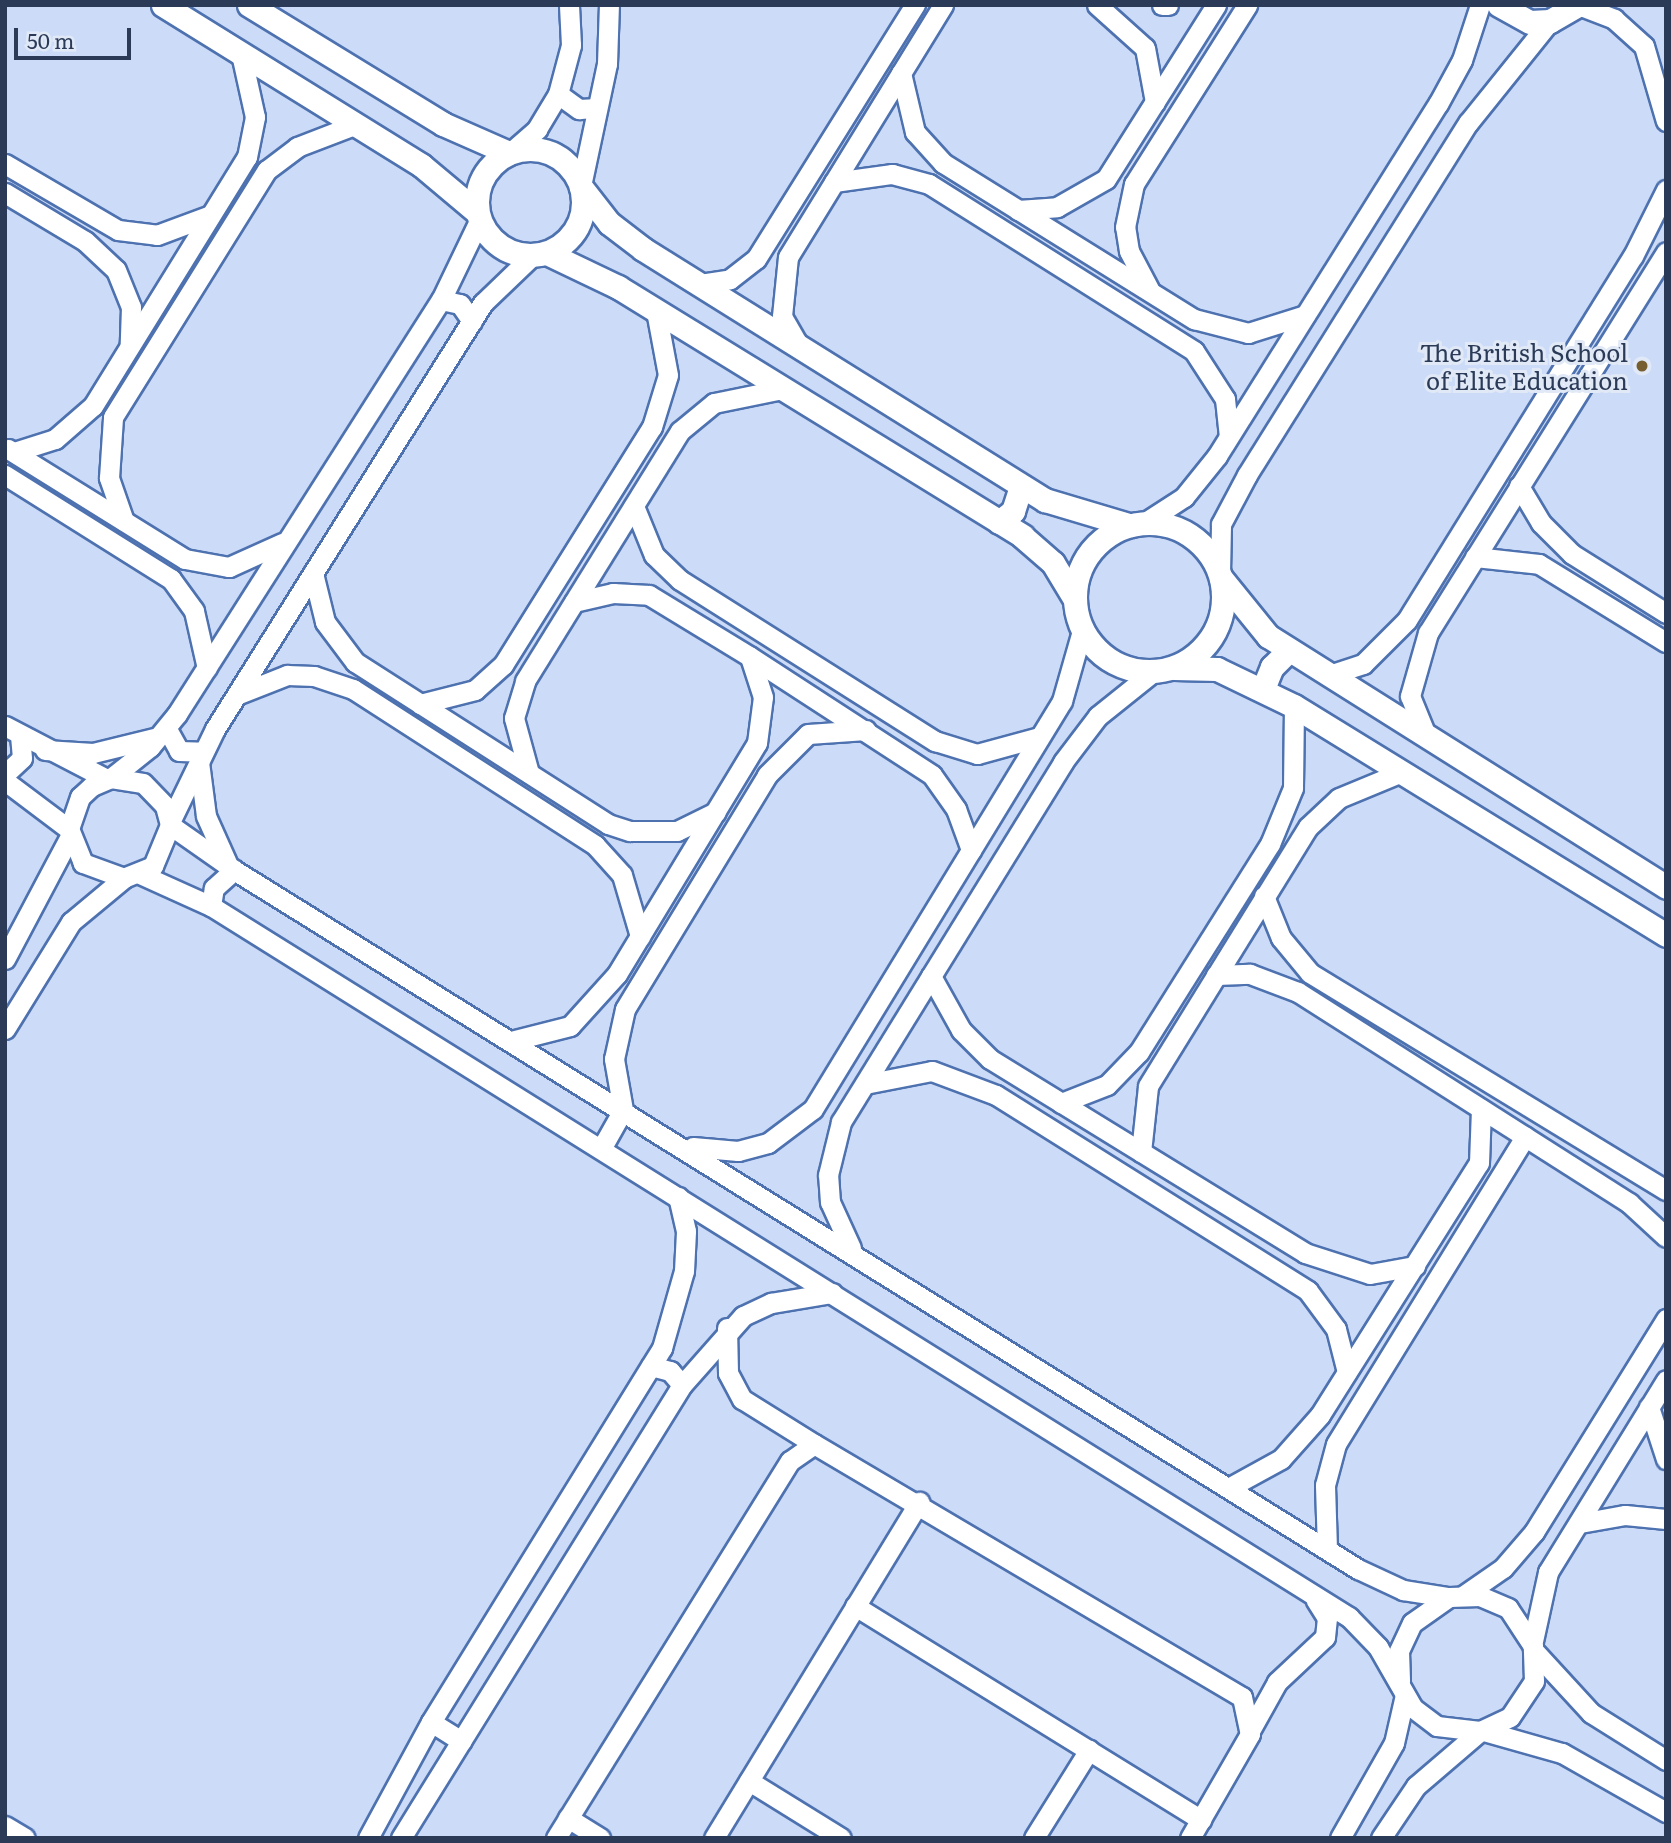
<!DOCTYPE html>
<html>
<head>
<meta charset="utf-8">
<style>
	body { margin:0 }
	#map { position:relative; width:1671px; height:1843px; overflow:hidden; background:#ccdcf8; font-family:Literata,serif }
	div>[style] { position:absolute }
	[style*='--x'] { left:calc(var(--x)*1px); top:calc(var(--y)*1px); width:calc(var(--w)*1px); rotate:calc(var(--a)*1deg) }
	.roads { filter:drop-shadow(2px 0 #4e72b0) drop-shadow(-2px 0 #4e72b0) drop-shadow(0 2px #4e72b0) drop-shadow(0 -2px #4e72b0) }
	.minor>* { height:19px; margin:-9.5px; padding:0 9.5px; transform-origin:9.5px; border-radius:9.5px; background:#fff }
	.tertiary>* { height:23px; margin:-11.5px; padding:0 11.5px; transform-origin:11.5px; border-radius:11.5px; background:#fff }
	.tertiary>.ring { margin:-11.5px; padding:0; box-sizing:content-box; background:none; border:23px solid #fff; border-radius:50% }
	.dots>* { width:19px; height:19px; translate:-50% -50%; box-sizing:border-box; border:4px solid #e1e9f7; border-radius:50% }
	span { translate:-50% -50%; white-space:nowrap; text-align:center; line-height:1.15; -webkit-text-stroke:6px #e1e9f7; paint-order:stroke }
	.poi-label { font-size:24px; color:#2b3b57 }
	.right { translate:-100% -50%; text-align:right }
	.frame { position:absolute; inset:0; border:7px solid #2b3b57; pointer-events:none }
	.scale { position:absolute; left:14px; top:28px; width:117px; height:32px; box-sizing:border-box; border:4px solid #2b3b57; border-top:0; padding-left:9px; font-size:21px; line-height:24px; white-space:nowrap; color:#2b3b57; -webkit-text-stroke:5px #e1e9f7; paint-order:stroke }
</style>
</head>
<body>
<div id="map">
	<div class="roads">
		<div class="minor">
			<div style="--x:1097;--y:5;--w:64;--a:41.9"></div>
			<div style="--x:1145;--y:48;--w:55;--a:79.5"></div>
			<div style="--x:1162;--y:5;--w:6;--a:0"></div>
			<div style="--x:1578;--y:5;--w:39;--a:21"></div>
			<div style="--x:1614;--y:19;--w:40;--a:42"></div>
			<div style="--x:1644;--y:46;--w:78;--a:73.7"></div>
			<div style="--x:901;--y:73;--w:61;--a:76.7"></div>
			<div style="--x:915;--y:132;--w:42;--a:47.9"></div>
			<div style="--x:943;--y:163;--w:296;--a:31.9"></div>
			<div style="--x:1194;--y:319;--w:56;--a:14.5"></div>
			<div style="--x:1248;--y:333;--w:60;--a:-17.5"></div>
			<div style="--x:558;--y:94;--w:26;--a:36"></div>
			<div style="--x:579;--y:109;--w:18;--a:-3"></div>
			<div style="--x:511;--y:152;--w:35;--a:-41"></div>
			<div style="--x:537;--y:129;--w:41;--a:-59"></div>
			<div style="--x:558;--y:94;--w:51;--a:-75.1"></div>
			<div style="--x:571;--y:45;--w:40;--a:-92.9"></div>
			<div style="--x:5;--y:164;--w:131;--a:30.3"></div>
			<div style="--x:118;--y:230;--w:39;--a:7"></div>
			<div style="--x:157;--y:235;--w:54;--a:-20.4"></div>
			<div style="--x:834;--y:182;--w:59;--a:-7.9"></div>
			<div style="--x:892;--y:174;--w:38;--a:15"></div>
			<div style="--x:929;--y:184;--w:313;--a:32.2"></div>
			<div style="--x:1194;--y:351;--w:57;--a:57.1"></div>
			<div style="--x:1225;--y:399;--w:37;--a:84"></div>
			<div style="--x:581;--y:186;--w:125;--a:-78"></div>
			<div style="--x:607;--y:64;--w:59;--a:-88.1"></div>
			<div style="--x:5;--y:193;--w:93;--a:31"></div>
			<div style="--x:85;--y:241;--w:42;--a:43.1"></div>
			<div style="--x:116;--y:270;--w:40;--a:68"></div>
			<div style="--x:131;--y:307;--w:37;--a:92"></div>
			<div style="--x:1018;--y:210;--w:39;--a:-4"></div>
			<div style="--x:1057;--y:207;--w:56;--a:-29.7"></div>
			<div style="--x:1106;--y:179;--w:206;--a:-57.7"></div>
			<div style="--x:700;--y:284;--w:30;--a:-9"></div>
			<div style="--x:730;--y:279;--w:33;--a:-38"></div>
			<div style="--x:756;--y:259;--w:300;--a:-58"></div>
			<div style="--x:1149;--y:289;--w:43;--a:-117.8"></div>
			<div style="--x:1129;--y:251;--w:24;--a:-99"></div>
			<div style="--x:1125;--y:227;--w:44;--a:-78.2"></div>
			<div style="--x:1134;--y:184;--w:212;--a:-57.7"></div>
			<div style="--x:441;--y:300;--w:19;--a:12"></div>
			<div style="--x:460;--y:304;--w:21;--a:55"></div>
			<div style="--x:799;--y:346;--w:34;--a:-120"></div>
			<div style="--x:782;--y:316;--w:59;--a:-84.2"></div>
			<div style="--x:788;--y:257;--w:296;--a:-58.4"></div>
			<div style="--x:8;--y:449;--w:208;--a:31.9"></div>
			<div style="--x:185;--y:559;--w:45;--a:10.3"></div>
			<div style="--x:229;--y:567;--w:58;--a:-24.4"></div>
			<div style="--x:14;--y:452;--w:43;--a:-17.6"></div>
			<div style="--x:55;--y:439;--w:50;--a:-41"></div>
			<div style="--x:93;--y:406;--w:293;--a:-58.3"></div>
			<div style="--x:247;--y:157;--w:41;--a:-78.7"></div>
			<div style="--x:255;--y:117;--w:65;--a:-102.5"></div>
			<div style="--x:5;--y:475;--w:196;--a:32.1"></div>
			<div style="--x:171;--y:579;--w:39;--a:54"></div>
			<div style="--x:194;--y:611;--w:58;--a:77.2"></div>
			<div style="--x:1519;--y:486;--w:43;--a:59.3"></div>
			<div style="--x:1541;--y:523;--w:44;--a:45"></div>
			<div style="--x:1572;--y:554;--w:111;--a:32.1"></div>
			<div style="--x:634;--y:506;--w:53;--a:67.8"></div>
			<div style="--x:654;--y:555;--w:36;--a:44"></div>
			<div style="--x:680;--y:580;--w:302;--a:32.3"></div>
			<div style="--x:935;--y:741;--w:44;--a:17.2"></div>
			<div style="--x:977;--y:754;--w:64;--a:-15.3"></div>
			<div style="--x:124;--y:521;--w:46;--a:-109.2"></div>
			<div style="--x:109;--y:478;--w:61;--a:-86.2"></div>
			<div style="--x:113;--y:417;--w:291;--a:-58.1"></div>
			<div style="--x:267;--y:170;--w:38;--a:-37"></div>
			<div style="--x:297;--y:147;--w:61;--a:-21.1"></div>
			<div style="--x:1144;--y:523;--w:48;--a:-33"></div>
			<div style="--x:1184;--y:497;--w:53;--a:-51.2"></div>
			<div style="--x:1217;--y:456;--w:416;--a:-57.9"></div>
			<div style="--x:1438;--y:104;--w:50;--a:-61.4"></div>
			<div style="--x:1462;--y:60;--w:58;--a:-71.9"></div>
			<div style="--x:1475;--y:557;--w:64;--a:6.2"></div>
			<div style="--x:1539;--y:564;--w:149;--a:31.6"></div>
			<div style="--x:313;--y:573;--w:50;--a:76.2"></div>
			<div style="--x:325;--y:622;--w:50;--a:53.1"></div>
			<div style="--x:355;--y:662;--w:300;--a:32.6"></div>
			<div style="--x:608;--y:824;--w:23;--a:18"></div>
			<div style="--x:630;--y:831;--w:47;--a:0"></div>
			<div style="--x:677;--y:831;--w:43;--a:-26"></div>
			<div style="--x:1220;--y:573;--w:49;--a:-88.8"></div>
			<div style="--x:1221;--y:524;--w:55;--a:-62"></div>
			<div style="--x:1247;--y:475;--w:416;--a:-57.9"></div>
			<div style="--x:1468;--y:123;--w:131;--a:-51.2"></div>
			<div style="--x:574;--y:602;--w:40;--a:-13"></div>
			<div style="--x:613;--y:593;--w:36;--a:3"></div>
			<div style="--x:649;--y:595;--w:117;--a:31.4"></div>
			<div style="--x:749;--y:656;--w:218;--a:33"></div>
			<div style="--x:932;--y:775;--w:42;--a:54.8"></div>
			<div style="--x:956;--y:809;--w:44;--a:69.9"></div>
			<div style="--x:1329;--y:675;--w:36;--a:-18"></div>
			<div style="--x:1363;--y:664;--w:62;--a:-45"></div>
			<div style="--x:1407;--y:620;--w:428;--a:-58.2"></div>
			<div style="--x:1633;--y:256;--w:74;--a:-63.4"></div>
			<div style="--x:239;--y:694;--w:52;--a:-21.6"></div>
			<div style="--x:287;--y:675;--w:27;--a:2"></div>
			<div style="--x:314;--y:676;--w:41;--a:18.4"></div>
			<div style="--x:353;--y:689;--w:288;--a:32.8"></div>
			<div style="--x:595;--y:845;--w:40;--a:48"></div>
			<div style="--x:622;--y:875;--w:64;--a:73.6"></div>
			<div style="--x:420;--y:704;--w:57;--a:-14.3"></div>
			<div style="--x:475;--y:690;--w:38;--a:-42"></div>
			<div style="--x:503;--y:665;--w:281;--a:-58"></div>
			<div style="--x:652;--y:427;--w:54;--a:-72.9"></div>
			<div style="--x:668;--y:375;--w:65;--a:-100.6"></div>
			<div style="--x:5;--y:726;--w:115;--a:27.5"></div>
			<div style="--x:167;--y:729;--w:25;--a:61"></div>
			<div style="--x:179;--y:751;--w:24;--a:2"></div>
			<div style="--x:1426;--y:735;--w:42;--a:-112.3"></div>
			<div style="--x:1410;--y:696;--w:66;--a:-74.1"></div>
			<div style="--x:1428;--y:633;--w:449;--a:-58"></div>
			<div style="--x:45;--y:750;--w:48;--a:3.6"></div>
			<div style="--x:93;--y:753;--w:63;--a:-13.8"></div>
			<div style="--x:199;--y:762;--w:54;--a:82.6"></div>
			<div style="--x:206;--y:816;--w:51;--a:65.9"></div>
			<div style="--x:529;--y:773;--w:57;--a:-105.3"></div>
			<div style="--x:514;--y:718;--w:39;--a:-73"></div>
			<div style="--x:525;--y:681;--w:294;--a:-58.2"></div>
			<div style="--x:680;--y:431;--w:44;--a:-39.5"></div>
			<div style="--x:714;--y:403;--w:70;--a:-11.5"></div>
			<div style="--x:5;--y:774;--w:23;--a:-43"></div>
			<div style="--x:22;--y:758;--w:23;--a:-95"></div>
			<div style="--x:111;--y:778;--w:50;--a:-38.5"></div>
			<div style="--x:150;--y:747;--w:43;--a:-50.7"></div>
			<div style="--x:177;--y:714;--w:491;--a:-57.5"></div>
			<div style="--x:441;--y:300;--w:88;--a:-64.3"></div>
			<div style="--x:5;--y:781;--w:80;--a:36.9"></div>
			<div style="--x:170;--y:822;--w:103;--a:-64.2"></div>
			<div style="--x:215;--y:729;--w:503;--a:-57.83"></div>
			<div style="--x:483;--y:303;--w:68;--a:-43.8"></div>
			<div style="--x:170;--y:825;--w:44;--a:112.5"></div>
			<div style="--x:153;--y:866;--w:31;--a:158"></div>
			<div style="--x:124;--y:878;--w:44;--a:-159.9"></div>
			<div style="--x:83;--y:863;--w:37;--a:-112"></div>
			<div style="--x:69;--y:829;--w:34;--a:-71"></div>
			<div style="--x:80;--y:797;--w:16;--a:-43"></div>
			<div style="--x:92;--y:786;--w:21;--a:-23"></div>
			<div style="--x:111;--y:778;--w:32;--a:9"></div>
			<div style="--x:143;--y:783;--w:32;--a:46"></div>
			<div style="--x:165;--y:806;--w:20;--a:75"></div>
			<div style="--x:170;--y:825;--w:78;--a:35.1"></div>
			<div style="--x:234;--y:870;--w:1324;--a:31.88"></div>
			<div style="--x:1358;--y:1569;--w:50;--a:25"></div>
			<div style="--x:1403;--y:1590;--w:46;--a:8.8"></div>
			<div style="--x:140;--y:874;--w:78;--a:24.3"></div>
			<div style="--x:211;--y:906;--w:1342;--a:32"></div>
			<div style="--x:1349;--y:1617;--w:42;--a:46"></div>
			<div style="--x:1378;--y:1647;--w:70;--a:60.2"></div>
			<div style="--x:1413;--y:1708;--w:30;--a:37"></div>
			<div style="--x:1437;--y:1726;--w:43;--a:6.6"></div>
			<div style="--x:1480;--y:1731;--w:33;--a:-25"></div>
			<div style="--x:1510;--y:1717;--w:43;--a:-56.3"></div>
			<div style="--x:1534;--y:1681;--w:35;--a:-92"></div>
			<div style="--x:1533;--y:1646;--w:45;--a:-123.3"></div>
			<div style="--x:1508;--y:1608;--w:30;--a:-157"></div>
			<div style="--x:1480;--y:1596;--w:31;--a:178"></div>
			<div style="--x:1449;--y:1597;--w:45;--a:144.9"></div>
			<div style="--x:1412;--y:1623;--w:31;--a:115"></div>
			<div style="--x:1399;--y:1651;--w:30;--a:88"></div>
			<div style="--x:1264;--y:896;--w:45;--a:68"></div>
			<div style="--x:1281;--y:938;--w:45;--a:50.4"></div>
			<div style="--x:1310;--y:973;--w:417;--a:31.4"></div>
			<div style="--x:211;--y:906;--w:18;--a:-81"></div>
			<div style="--x:214;--y:888;--w:27;--a:-42"></div>
			<div style="--x:5;--y:959;--w:139;--a:-62.1"></div>
			<div style="--x:1216;--y:975;--w:34;--a:-2"></div>
			<div style="--x:1250;--y:974;--w:51;--a:20.6"></div>
			<div style="--x:1298;--y:992;--w:393;--a:32.5"></div>
			<div style="--x:1629;--y:1203;--w:50;--a:42.6"></div>
			<div style="--x:931;--y:976;--w:62;--a:60.9"></div>
			<div style="--x:961;--y:1030;--w:41;--a:45"></div>
			<div style="--x:990;--y:1059;--w:370;--a:31.6"></div>
			<div style="--x:1305;--y:1253;--w:68;--a:17.9"></div>
			<div style="--x:1370;--y:1274;--w:46;--a:-10.1"></div>
			<div style="--x:5;--y:1029;--w:126;--a:-58.3"></div>
			<div style="--x:71;--y:922;--w:69;--a:-39.7"></div>
			<div style="--x:511;--y:1041;--w:61;--a:-14.3"></div>
			<div style="--x:570;--y:1026;--w:70;--a:-47.9"></div>
			<div style="--x:617;--y:974;--w:270;--a:-58.8"></div>
			<div style="--x:757;--y:743;--w:46;--a:-82.6"></div>
			<div style="--x:763;--y:697;--w:42;--a:-108"></div>
			<div style="--x:865;--y:1084;--w:68;--a:-11"></div>
			<div style="--x:932;--y:1071;--w:68;--a:20.6"></div>
			<div style="--x:996;--y:1095;--w:368;--a:32.1"></div>
			<div style="--x:1308;--y:1291;--w:47;--a:53.6"></div>
			<div style="--x:1336;--y:1329;--w:44;--a:75.7"></div>
			<div style="--x:1061;--y:1103;--w:49;--a:-21.4"></div>
			<div style="--x:1107;--y:1085;--w:46;--a:-45.9"></div>
			<div style="--x:1139;--y:1052;--w:246;--a:-57.8"></div>
			<div style="--x:1270;--y:844;--w:61;--a:-67.7"></div>
			<div style="--x:1293;--y:788;--w:82;--a:-89.3"></div>
			<div style="--x:693;--y:1147;--w:45;--a:5.1"></div>
			<div style="--x:738;--y:1151;--w:31;--a:-15"></div>
			<div style="--x:768;--y:1143;--w:56;--a:-37.1"></div>
			<div style="--x:813;--y:1109;--w:478;--a:-58.6"></div>
			<div style="--x:1062;--y:701;--w:73;--a:-74.1"></div>
			<div style="--x:601;--y:1149;--w:45;--a:-60.6"></div>
			<div style="--x:623;--y:1110;--w:52;--a:-100"></div>
			<div style="--x:614;--y:1059;--w:51;--a:-77.6"></div>
			<div style="--x:625;--y:1009;--w:274;--a:-58.7"></div>
			<div style="--x:767;--y:775;--w:58;--a:-45"></div>
			<div style="--x:808;--y:734;--w:58;--a:-3.9"></div>
			<div style="--x:1141;--y:1152;--w:66;--a:-83.9"></div>
			<div style="--x:1148;--y:1086;--w:304;--a:-58.3"></div>
			<div style="--x:1308;--y:827;--w:42;--a:-43.1"></div>
			<div style="--x:1339;--y:798;--w:68;--a:-22.4"></div>
			<div style="--x:851;--y:1248;--w:51;--a:-114.5"></div>
			<div style="--x:830;--y:1202;--w:27;--a:-94"></div>
			<div style="--x:828;--y:1175;--w:55;--a:-76.2"></div>
			<div style="--x:841;--y:1122;--w:423;--a:-58.3"></div>
			<div style="--x:1063;--y:762;--w:58;--a:-52.7"></div>
			<div style="--x:1098;--y:716;--w:70;--a:-38.7"></div>
			<div style="--x:727;--y:1328;--w:45;--a:88.7"></div>
			<div style="--x:728;--y:1373;--w:30;--a:62"></div>
			<div style="--x:742;--y:1399;--w:85;--a:32"></div>
			<div style="--x:651;--y:1366;--w:20;--a:15"></div>
			<div style="--x:670;--y:1371;--w:18;--a:49"></div>
			<div style="--x:1649;--y:1407;--w:55;--a:71.9"></div>
			<div style="--x:1230;--y:1487;--w:58;--a:-28.8"></div>
			<div style="--x:1281;--y:1459;--w:59;--a:-48.4"></div>
			<div style="--x:1320;--y:1415;--w:298;--a:-57.8"></div>
			<div style="--x:1479;--y:1163;--w:54;--a:-87.9"></div>
			<div style="--x:1580;--y:1523;--w:46;--a:-10.1"></div>
			<div style="--x:1625;--y:1515;--w:41;--a:5.6"></div>
			<div style="--x:1327;--y:1549;--w:64;--a:-91.8"></div>
			<div style="--x:1325;--y:1485;--w:42;--a:-75"></div>
			<div style="--x:1336;--y:1444;--w:361;--a:-58.4"></div>
			<div style="--x:1464;--y:1595;--w:47;--a:-34.7"></div>
			<div style="--x:1503;--y:1568;--w:48;--a:-49.3"></div>
			<div style="--x:1534;--y:1532;--w:251;--a:-58.2"></div>
			<div style="--x:855;--y:1606;--w:407;--a:31.7"></div>
			<div style="--x:1533;--y:1641;--w:71;--a:-77.7"></div>
			<div style="--x:1548;--y:1572;--w:225;--a:-58.4"></div>
			<div style="--x:1535;--y:1652;--w:83;--a:47.4"></div>
			<div style="--x:1591;--y:1713;--w:89;--a:32.1"></div>
			<div style="--x:431;--y:1722;--w:36;--a:32"></div>
			<div style="--x:1251;--y:1729;--w:54;--a:-61"></div>
			<div style="--x:1277;--y:1682;--w:66;--a:-43.2"></div>
			<div style="--x:1325;--y:1637;--w:19;--a:-84"></div>
			<div style="--x:1327;--y:1618;--w:22;--a:-122"></div>
			<div style="--x:1484;--y:1731;--w:81;--a:15.8"></div>
			<div style="--x:1562;--y:1753;--w:120;--a:29.6"></div>
			<div style="--x:749;--y:1781;--w:108;--a:31.8"></div>
			<div style="--x:568;--y:1818;--w:38;--a:32"></div>
			<div style="--x:5;--y:1826;--w:23;--a:31"></div>
			<div style="--x:368;--y:1838;--w:132;--a:-61.5"></div>
			<div style="--x:431;--y:1722;--w:440;--a:-58.3"></div>
			<div style="--x:662;--y:1348;--w:80;--a:-74.1"></div>
			<div style="--x:684;--y:1271;--w:40;--a:-87.1"></div>
			<div style="--x:686;--y:1231;--w:35;--a:-103"></div>
			<div style="--x:401;--y:1838;--w:533;--a:-58.19"></div>
			<div style="--x:682;--y:1385;--w:92;--a:-48.5"></div>
			<div style="--x:743;--y:1316;--w:31;--a:-25"></div>
			<div style="--x:771;--y:1303;--w:62;--a:-9.3"></div>
			<div style="--x:556;--y:1838;--w:444;--a:-58.2"></div>
			<div style="--x:790;--y:1461;--w:29;--a:-35"></div>
			<div style="--x:814;--y:1444;--w:497;--a:30.6"></div>
			<div style="--x:1242;--y:1697;--w:38;--a:78"></div>
			<div style="--x:1250;--y:1734;--w:120;--a:120"></div>
			<div style="--x:714;--y:1838;--w:394;--a:-58.6"></div>
			<div style="--x:1034;--y:1838;--w:104;--a:-58"></div>
			<div style="--x:1340;--y:1838;--w:109;--a:-60.4"></div>
			<div style="--x:1394;--y:1743;--w:49;--a:-77.1"></div>
			<div style="--x:1381;--y:1838;--w:63;--a:-56.1"></div>
			<div style="--x:1416;--y:1786;--w:83;--a:-40.6"></div>
		</div>
		<div class="tertiary">
			<div style="--x:163;--y:5;--w:304;--a:31.8"></div>
			<div style="--x:421;--y:165;--w:73;--a:40"></div>
			<div style="--x:249;--y:5;--w:228;--a:31.5"></div>
			<div style="--x:443;--y:124;--w:72;--a:23.7"></div>
			<div style="--x:1499;--y:5;--w:35;--a:29"></div>
			<div style="--x:1530;--y:22;--w:20;--a:-3"></div>
			<div style="--x:1550;--y:21;--w:32;--a:-30"></div>
			<div class="ring" style="left:477px;top:149px;width:83px;height:83px"></div>
			<div style="--x:581;--y:187;--w:46;--a:52.1"></div>
			<div style="--x:609;--y:223;--w:43;--a:37.4"></div>
			<div style="--x:643;--y:249;--w:474;--a:32"></div>
			<div style="--x:1045;--y:500;--w:88;--a:16.6"></div>
			<div style="--x:547;--y:253;--w:79;--a:25.6"></div>
			<div style="--x:618;--y:287;--w:475;--a:31.6"></div>
			<div style="--x:1022;--y:536;--w:41;--a:41.1"></div>
			<div style="--x:1053;--y:563;--w:41;--a:59"></div>
			<div style="--x:999;--y:522;--w:18;--a:-38"></div>
			<div style="--x:1013;--y:511;--w:26;--a:-72"></div>
			<div class="ring" style="left:1075px;top:523px;width:125px;height:125px"></div>
			<div style="--x:1221;--y:578;--w:75;--a:51"></div>
			<div style="--x:1268;--y:636;--w:471;--a:32.2"></div>
			<div style="--x:1174;--y:668;--w:43;--a:1.3"></div>
			<div style="--x:1217;--y:669;--w:85;--a:25.7"></div>
			<div style="--x:1294;--y:706;--w:437;--a:31.6"></div>
			<div style="--x:1263;--y:689;--w:24;--a:-68"></div>
			<div style="--x:1272;--y:667;--w:24;--a:-45"></div>
		</div>
	</div>
	<div class="dots">
		<div style="left:1642px;top:366px;background:#775e2f"></div>
	</div>
	<div class="poi-label">
		<span class="right" style="left:1628px;top:366px">The British School<br>of Elite Education</span>
	</div>
	<div class="frame"></div>
	<div class="scale">50 m</div>
</div>
</body>
</html>
